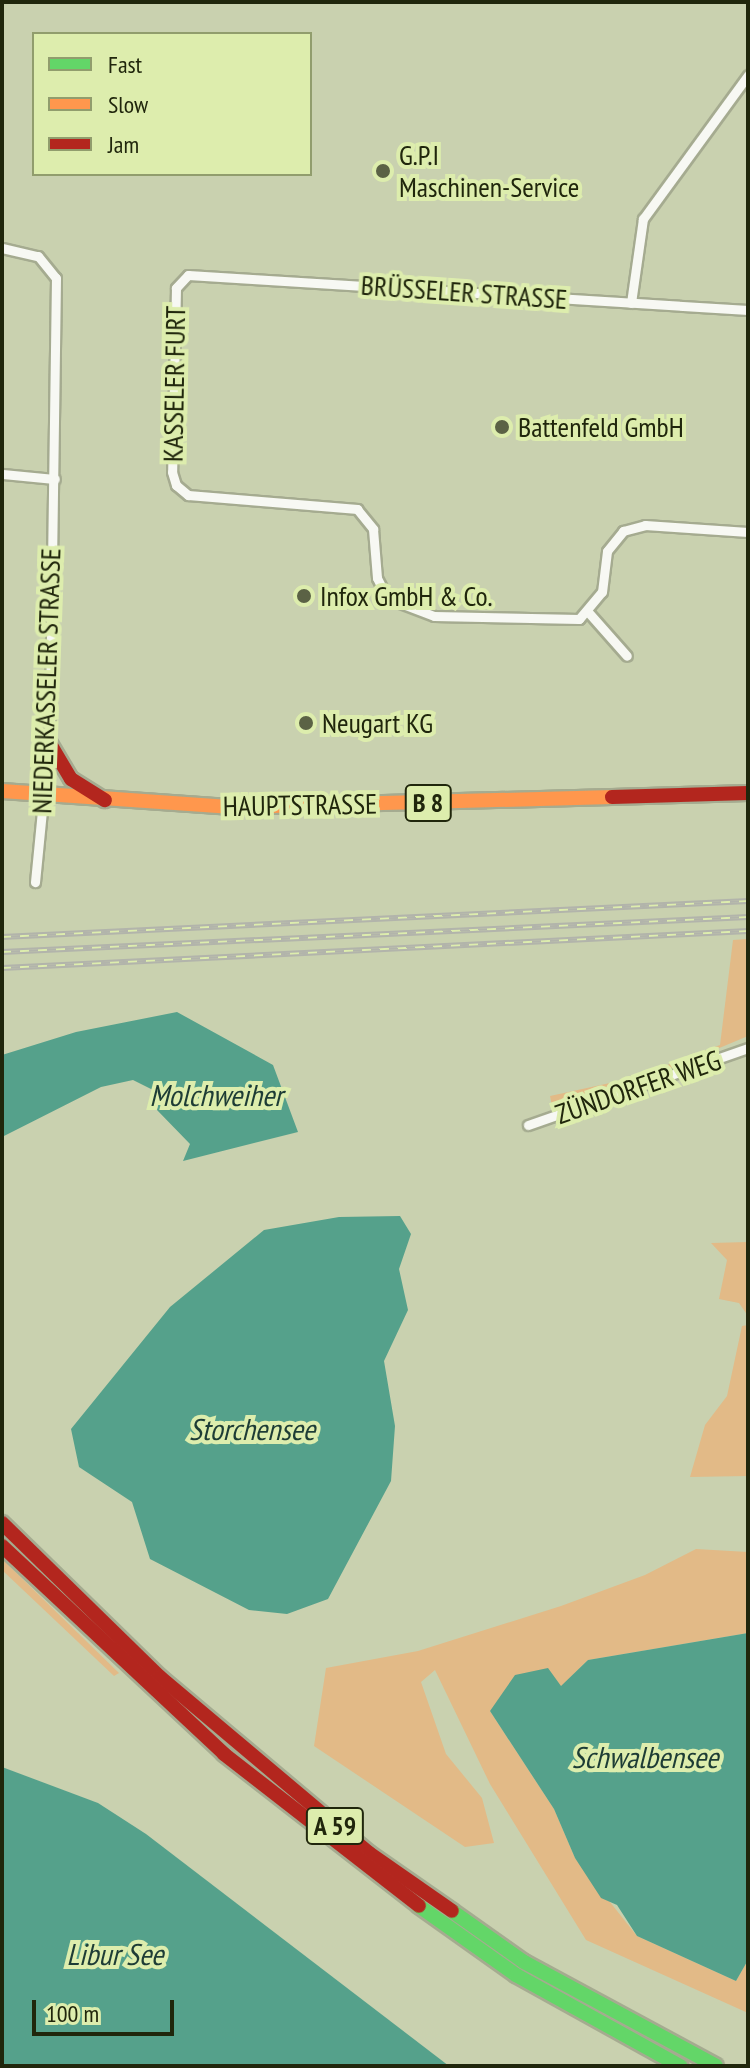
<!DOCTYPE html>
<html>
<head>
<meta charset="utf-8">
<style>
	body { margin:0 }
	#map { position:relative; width:750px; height:2068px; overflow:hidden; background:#c9d1af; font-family:"PT Sans Narrow",sans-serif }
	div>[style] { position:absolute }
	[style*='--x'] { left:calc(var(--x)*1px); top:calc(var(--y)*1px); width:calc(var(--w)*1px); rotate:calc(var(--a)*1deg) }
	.green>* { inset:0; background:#e2ba87 }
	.water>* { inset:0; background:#55a18b }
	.roads { filter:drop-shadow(2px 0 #a5ab90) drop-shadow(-2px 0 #a5ab90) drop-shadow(0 2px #a5ab90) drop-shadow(0 -2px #a5ab90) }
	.street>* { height:9px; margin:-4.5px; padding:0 4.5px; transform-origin:4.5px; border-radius:4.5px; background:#f7f8f3 }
	.fast>* { height:14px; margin:-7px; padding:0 7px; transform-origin:7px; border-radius:7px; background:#63d668 }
	.slow>* { height:14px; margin:-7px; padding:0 7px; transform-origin:7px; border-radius:7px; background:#ff974d }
	.jam>* { height:14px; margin:-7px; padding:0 7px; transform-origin:7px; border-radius:7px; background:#b3261e }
	.rail>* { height:6px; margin-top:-3px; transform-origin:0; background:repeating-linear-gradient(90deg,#ddedad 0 9px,#b2b4ab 0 18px); box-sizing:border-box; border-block:2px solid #b2b4ab }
	.dots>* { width:22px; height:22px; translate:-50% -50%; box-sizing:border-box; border:4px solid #ddedad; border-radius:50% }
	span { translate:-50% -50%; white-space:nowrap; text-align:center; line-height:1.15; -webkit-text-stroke:8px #ddedad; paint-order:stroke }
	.shield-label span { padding:2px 6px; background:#ddedad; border:2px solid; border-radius:6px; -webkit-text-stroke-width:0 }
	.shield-label { font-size:26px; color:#20260c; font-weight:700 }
	.poi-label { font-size:28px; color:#20260c }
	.left { translate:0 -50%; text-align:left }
	.street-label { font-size:28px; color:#20260c }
	.water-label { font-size:30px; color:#1d3c35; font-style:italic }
	.frame { position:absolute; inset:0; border:4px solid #20260c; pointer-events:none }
	.legend { position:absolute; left:32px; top:32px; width:280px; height:144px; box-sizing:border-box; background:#ddedad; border:2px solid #919d6d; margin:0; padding:10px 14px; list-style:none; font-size:24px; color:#20260c }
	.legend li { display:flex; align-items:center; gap:16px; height:40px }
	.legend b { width:40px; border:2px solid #919d6d }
	.scale { position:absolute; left:32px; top:2000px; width:142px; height:36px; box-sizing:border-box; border:4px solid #20260c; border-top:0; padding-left:10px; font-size:24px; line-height:28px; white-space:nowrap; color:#20260c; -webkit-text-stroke:6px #ddedad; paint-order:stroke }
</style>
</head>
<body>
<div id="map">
	<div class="green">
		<div style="clip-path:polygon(748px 939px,748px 1036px,631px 1085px,552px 1106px,550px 1096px,633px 1078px,720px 1045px,733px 940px)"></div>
		<div style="clip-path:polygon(748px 1242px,748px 1316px,739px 1303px,719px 1299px,727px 1260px,711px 1243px)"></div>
		<div style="clip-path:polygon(748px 1325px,748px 1476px,690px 1477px,705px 1425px,727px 1396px,742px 1326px)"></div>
		<div style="clip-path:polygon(696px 1549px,748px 1552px,748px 1633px,588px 1660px,561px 1687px,490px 1711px,554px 1809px,575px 1858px,637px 1936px,736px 1981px,748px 1960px,748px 2013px,586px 1940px,490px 1784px,435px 1670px,421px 1682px,446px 1754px,482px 1798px,494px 1843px,465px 1847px,314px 1746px,326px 1668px,418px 1651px,561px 1606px,645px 1575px)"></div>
		<div style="clip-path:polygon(2px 1559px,119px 1673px,114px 1676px,2px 1570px)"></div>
	</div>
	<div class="water">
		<div style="clip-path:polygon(177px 1012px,273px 1065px,298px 1132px,183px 1161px,190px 1144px,157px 1110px,161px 1094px,133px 1080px,101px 1087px,2px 1137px,2px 1055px,76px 1032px)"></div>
		<div style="clip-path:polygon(400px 1216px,411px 1234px,399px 1269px,408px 1310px,384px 1361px,395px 1426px,391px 1481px,328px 1599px,287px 1614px,249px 1610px,150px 1559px,132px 1502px,79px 1467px,71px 1429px,170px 1307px,264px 1230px,339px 1217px)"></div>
		<div style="clip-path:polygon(748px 1633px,748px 1960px,736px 1981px,637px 1936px,617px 1905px,601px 1898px,575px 1858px,554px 1809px,490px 1711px,515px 1675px,548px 1668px,561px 1686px,588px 1660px)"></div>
		<div style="clip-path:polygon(2px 1767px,98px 1803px,146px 1834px,449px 2066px,2px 2066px)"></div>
	</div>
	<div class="roads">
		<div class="street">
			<div style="--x:2;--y:248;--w:37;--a:13"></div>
			<div style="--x:38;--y:256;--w:28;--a:51"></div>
			<div style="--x:56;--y:278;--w:451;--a:90.8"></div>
			<div style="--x:50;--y:729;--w:154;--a:95.6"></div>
			<div style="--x:631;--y:303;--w:85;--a:-81.9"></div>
			<div style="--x:643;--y:219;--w:178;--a:-53.9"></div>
			<div style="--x:748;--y:310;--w:561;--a:-176.42"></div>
			<div style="--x:188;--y:275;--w:18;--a:133"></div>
			<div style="--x:176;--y:288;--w:184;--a:91.2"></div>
			<div style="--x:172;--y:472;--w:14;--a:73"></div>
			<div style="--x:176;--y:485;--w:16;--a:40"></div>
			<div style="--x:188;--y:495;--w:170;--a:4.7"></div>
			<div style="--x:357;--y:509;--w:26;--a:51"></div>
			<div style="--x:373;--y:529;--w:49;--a:85.3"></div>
			<div style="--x:377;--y:578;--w:22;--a:63"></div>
			<div style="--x:387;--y:598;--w:50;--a:21"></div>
			<div style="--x:434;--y:616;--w:145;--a:1.2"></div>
			<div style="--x:579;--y:619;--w:35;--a:-50"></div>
			<div style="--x:602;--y:592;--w:41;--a:-83"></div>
			<div style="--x:607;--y:551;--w:26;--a:-51"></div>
			<div style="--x:623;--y:531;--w:23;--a:-15"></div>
			<div style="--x:645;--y:525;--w:103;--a:3.9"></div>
			<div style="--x:2;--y:474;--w:53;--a:5.4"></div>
			<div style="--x:589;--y:613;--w:57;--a:48.5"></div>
			<div style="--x:528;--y:1125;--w:233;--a:-19.3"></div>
		</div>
		<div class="fast">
			<div style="--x:419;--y:1906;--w:119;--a:35.4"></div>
			<div style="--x:516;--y:1975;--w:188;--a:29"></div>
			<div style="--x:452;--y:1911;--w:88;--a:35.3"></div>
			<div style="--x:524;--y:1962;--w:218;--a:28.4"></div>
		</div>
		<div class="slow">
			<div style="--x:2;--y:791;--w:231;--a:4"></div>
			<div style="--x:232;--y:807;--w:380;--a:-1.5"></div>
		</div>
		<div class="jam">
			<div style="--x:49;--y:742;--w:43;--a:59.3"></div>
			<div style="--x:71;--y:779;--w:40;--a:32"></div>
			<div style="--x:612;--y:797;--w:136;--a:-1.7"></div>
			<div style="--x:2;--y:1523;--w:221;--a:44.3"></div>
			<div style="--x:160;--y:1677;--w:273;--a:40.1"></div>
			<div style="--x:369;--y:1853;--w:101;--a:34.9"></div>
			<div style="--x:2;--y:1546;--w:304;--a:43.1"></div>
			<div style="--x:224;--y:1754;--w:247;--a:37.9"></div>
		</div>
	</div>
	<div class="rail">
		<div style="--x:2;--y:937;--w:747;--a:-2.76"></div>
		<div style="--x:2;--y:952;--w:747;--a:-2.69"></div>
		<div style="--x:2;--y:968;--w:747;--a:-2.84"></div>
	</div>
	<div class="dots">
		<div style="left:383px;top:171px;background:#5b6245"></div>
		<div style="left:502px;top:427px;background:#5b6245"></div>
		<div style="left:304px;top:596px;background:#5b6245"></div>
		<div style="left:306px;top:723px;background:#5b6245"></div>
	</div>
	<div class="shield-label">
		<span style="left:428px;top:803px">B 8</span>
		<span style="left:335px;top:1826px">A 59</span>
	</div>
	<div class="poi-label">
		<span class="left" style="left:399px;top:171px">G.P.I<br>Maschinen-Service</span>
		<span class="left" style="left:518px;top:427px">Battenfeld GmbH</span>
		<span class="left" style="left:320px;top:596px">Infox GmbH &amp; Co.</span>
		<span class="left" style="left:322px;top:723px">Neugart KG</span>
	</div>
	<div class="street-label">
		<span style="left:464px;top:292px;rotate:4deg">BRÜSSELER STRASSE</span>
		<span style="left:174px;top:384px;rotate:-89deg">KASSELER FURT</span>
		<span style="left:46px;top:681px;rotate:-88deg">NIEDERKASSELER STRASSE</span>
		<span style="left:300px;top:805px;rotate:-1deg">HAUPTSTRASSE</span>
		<span style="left:638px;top:1087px;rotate:-19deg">ZÜNDORFER WEG</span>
	</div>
	<div class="water-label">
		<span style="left:216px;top:1095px">Molchweiher</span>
		<span style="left:252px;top:1429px">Storchensee</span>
		<span style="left:645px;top:1757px">Schwalbensee</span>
		<span style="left:115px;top:1954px">Libur See</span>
	</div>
	<div class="frame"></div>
	<ul class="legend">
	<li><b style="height:10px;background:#63d668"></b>Fast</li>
	<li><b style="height:10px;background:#ff974d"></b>Slow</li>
	<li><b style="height:10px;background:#b3261e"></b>Jam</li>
	</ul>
	<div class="scale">100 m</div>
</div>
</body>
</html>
